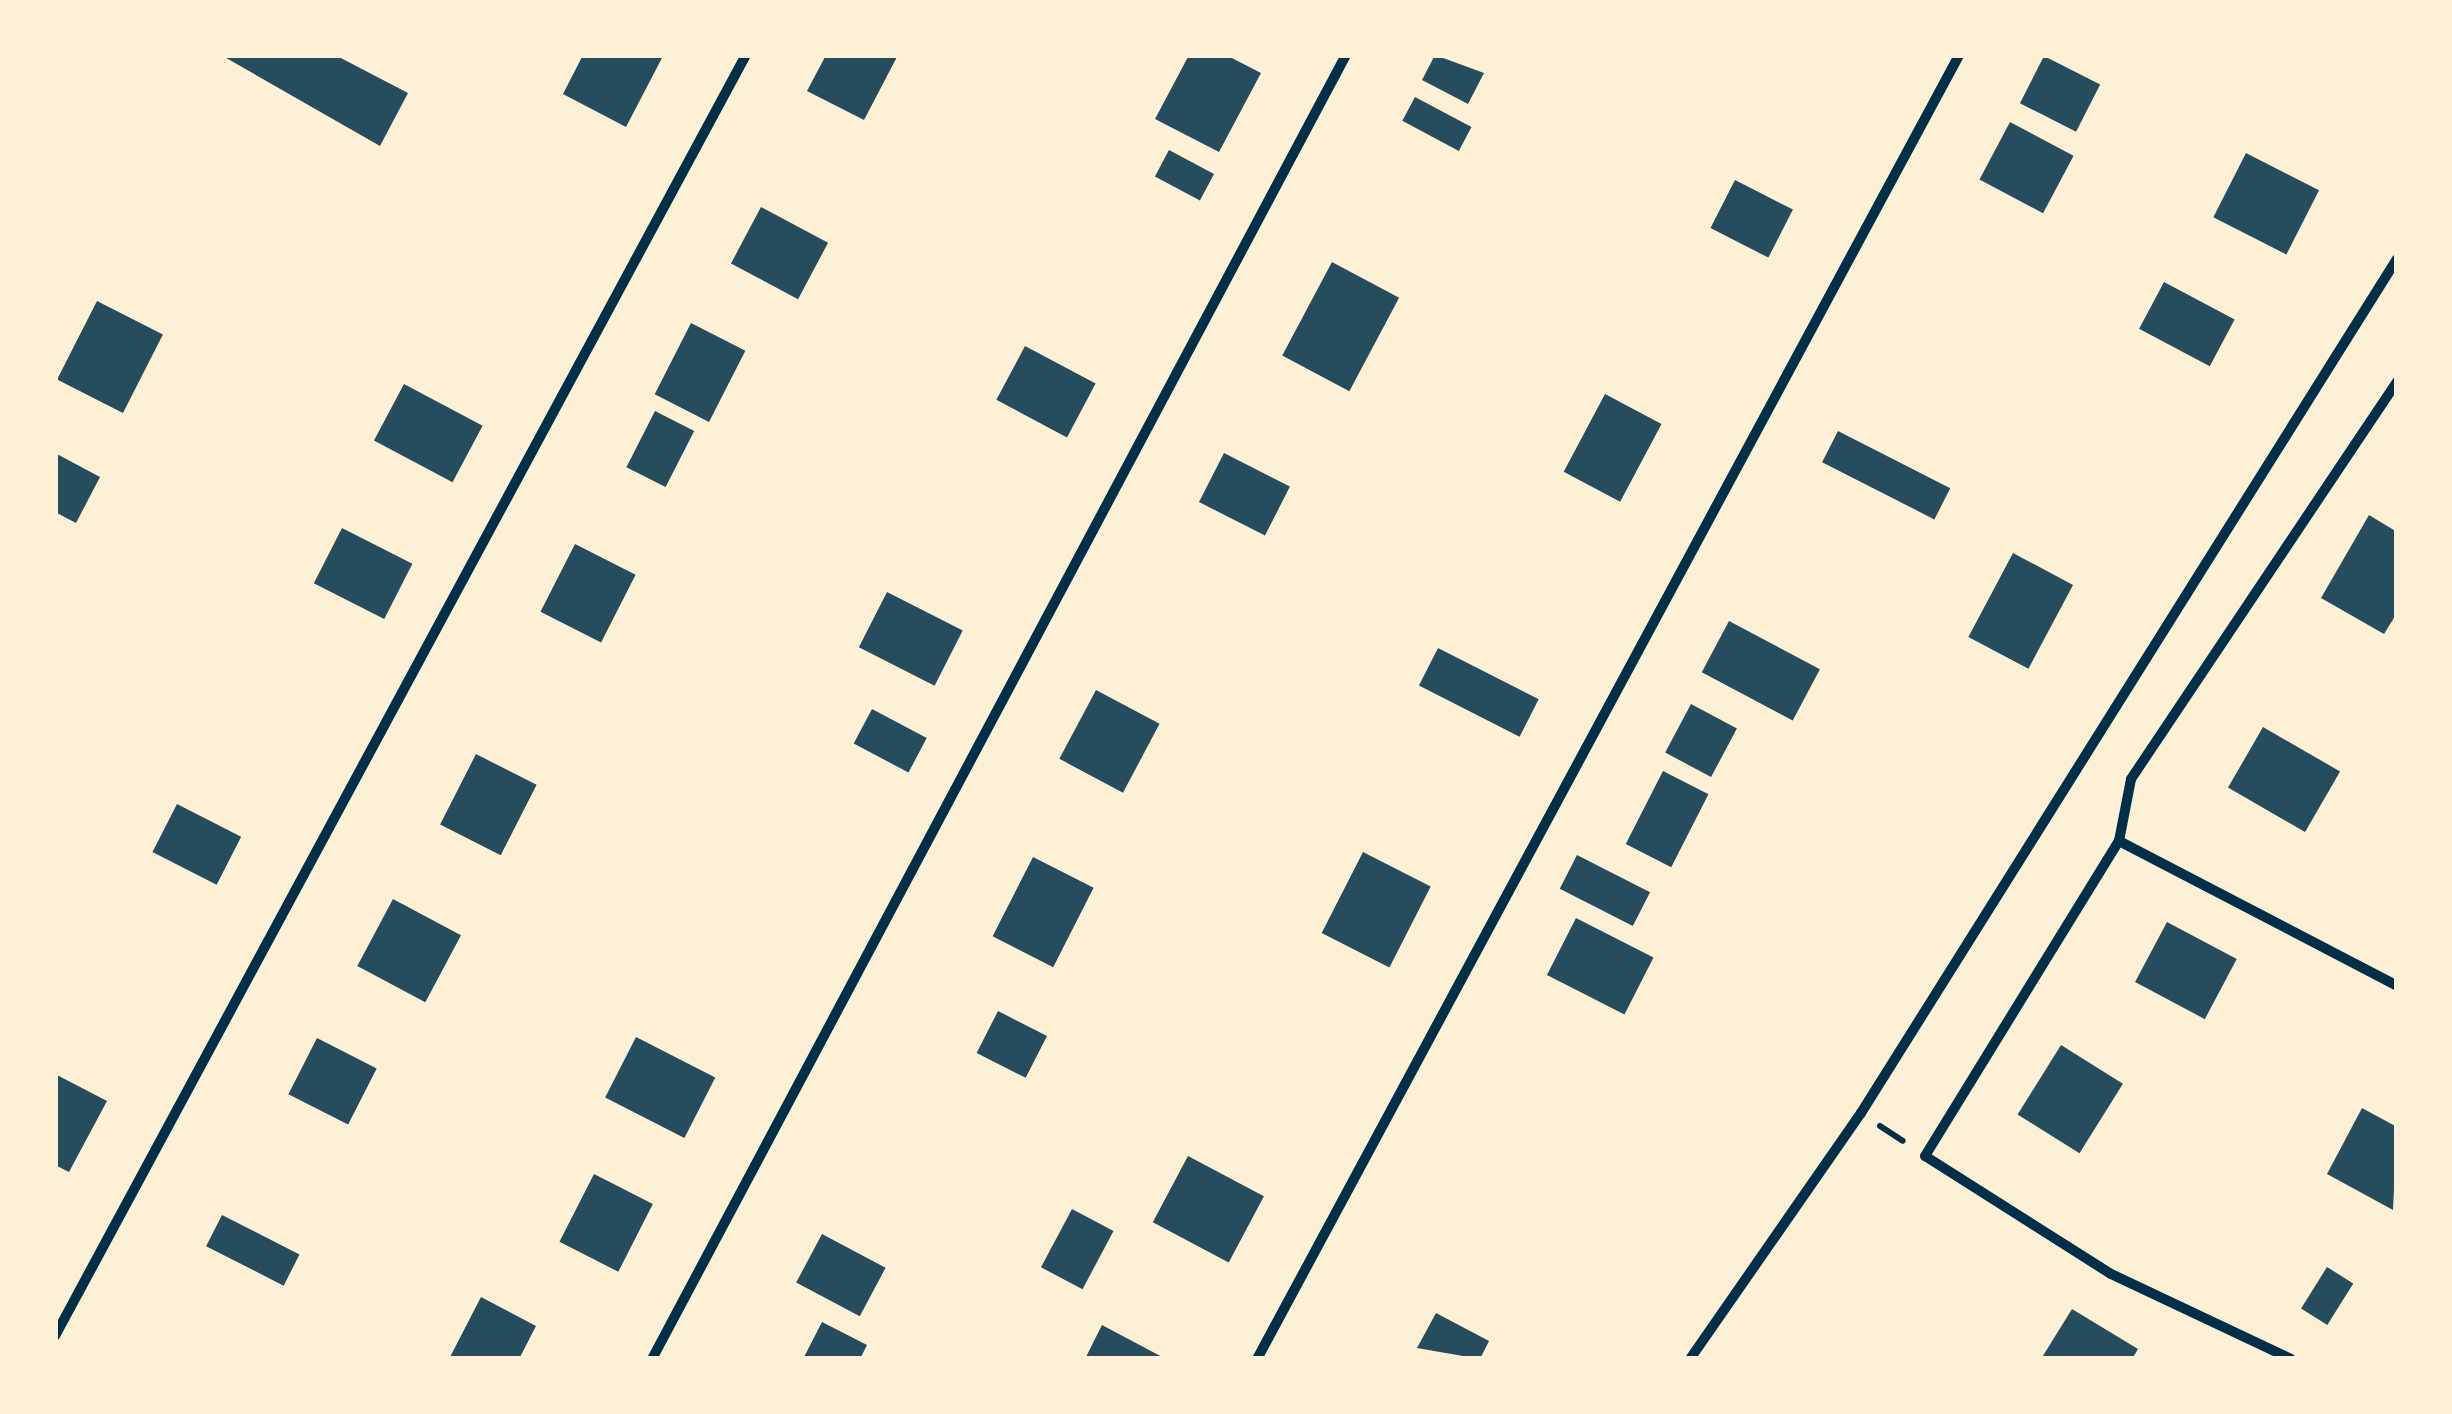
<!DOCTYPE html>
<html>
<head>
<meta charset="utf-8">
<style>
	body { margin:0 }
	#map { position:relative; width:2452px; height:1414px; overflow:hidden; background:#fdf0d5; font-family:Manrope,sans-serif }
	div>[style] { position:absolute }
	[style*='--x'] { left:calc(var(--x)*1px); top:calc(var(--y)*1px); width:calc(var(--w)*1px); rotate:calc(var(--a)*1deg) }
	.building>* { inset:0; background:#264d5e; transform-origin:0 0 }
	.path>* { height:6px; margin:-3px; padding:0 3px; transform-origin:3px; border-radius:3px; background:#003049 }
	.minor>* { height:10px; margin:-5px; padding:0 5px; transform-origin:5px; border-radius:5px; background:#003049 }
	span { translate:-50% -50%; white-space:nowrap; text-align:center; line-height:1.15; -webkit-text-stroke:8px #fdf0d5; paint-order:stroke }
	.frame { position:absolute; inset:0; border:58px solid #fdf0d5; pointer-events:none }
</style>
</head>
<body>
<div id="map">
	<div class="building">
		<div style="clip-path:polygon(221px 55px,335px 55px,408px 93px,380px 146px)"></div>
		<div style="clip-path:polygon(583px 55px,663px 56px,626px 127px,563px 94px)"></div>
		<div style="clip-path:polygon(826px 55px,898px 55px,864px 120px,807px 91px)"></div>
		<div style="clip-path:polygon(1189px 55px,1226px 55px,1261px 73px,1219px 152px,1155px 119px)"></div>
		<div style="clip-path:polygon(1435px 55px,1484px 73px,1468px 104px,1422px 80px)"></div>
		<div style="left:2044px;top:56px;width:63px;height:53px;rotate:27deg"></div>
		<div style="left:1415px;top:97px;width:64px;height:27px;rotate:28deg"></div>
		<div style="left:2010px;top:122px;width:72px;height:65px;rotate:28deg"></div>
		<div style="left:1169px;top:150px;width:51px;height:30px;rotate:28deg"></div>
		<div style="left:2246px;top:153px;width:82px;height:72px;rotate:27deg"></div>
		<div style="left:1735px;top:180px;width:65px;height:54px;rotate:27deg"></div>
		<div style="left:761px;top:207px;width:76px;height:64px;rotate:28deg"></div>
		<div style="left:1332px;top:262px;width:76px;height:106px;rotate:28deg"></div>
		<div style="left:2164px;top:282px;width:80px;height:53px;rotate:28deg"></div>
		<div style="left:97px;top:301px;width:74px;height:88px;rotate:27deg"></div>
		<div style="left:691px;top:323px;width:61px;height:80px;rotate:27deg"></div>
		<div style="left:1025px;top:346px;width:80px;height:61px;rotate:28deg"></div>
		<div style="left:404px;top:384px;width:89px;height:64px;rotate:28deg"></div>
		<div style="left:1605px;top:394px;width:64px;height:88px;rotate:28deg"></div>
		<div style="left:655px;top:411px;width:44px;height:63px;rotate:27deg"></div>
		<div style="left:1838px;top:431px;width:126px;height:35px;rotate:27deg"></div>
		<div style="clip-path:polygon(55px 453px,100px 477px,76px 523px,55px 512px)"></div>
		<div style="left:1224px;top:453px;width:74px;height:55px;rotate:27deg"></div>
		<div style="clip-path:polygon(2369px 515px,2397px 532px,2397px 613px,2384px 634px,2321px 598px)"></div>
		<div style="left:342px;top:528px;width:79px;height:62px;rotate:27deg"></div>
		<div style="left:575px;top:544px;width:68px;height:76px;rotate:27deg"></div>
		<div style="left:2013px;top:553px;width:68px;height:95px;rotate:28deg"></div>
		<div style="left:887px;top:592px;width:85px;height:62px;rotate:27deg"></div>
		<div style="left:1729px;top:621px;width:103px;height:58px;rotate:28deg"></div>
		<div style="left:1438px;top:648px;width:113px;height:42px;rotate:27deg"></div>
		<div style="left:1096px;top:690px;width:72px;height:78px;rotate:28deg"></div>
		<div style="left:1691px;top:704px;width:52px;height:55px;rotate:28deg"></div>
		<div style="left:872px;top:709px;width:62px;height:39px;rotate:28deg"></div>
		<div style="left:2263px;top:727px;width:89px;height:70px;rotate:30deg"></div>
		<div style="left:476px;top:754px;width:68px;height:79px;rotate:27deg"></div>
		<div style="left:1663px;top:771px;width:51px;height:82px;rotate:27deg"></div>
		<div style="left:177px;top:804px;width:72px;height:54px;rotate:27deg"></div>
		<div style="left:1363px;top:852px;width:76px;height:91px;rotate:27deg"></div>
		<div style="left:1577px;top:855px;width:82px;height:38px;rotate:27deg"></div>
		<div style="left:1033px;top:857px;width:68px;height:89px;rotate:27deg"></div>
		<div style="left:393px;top:899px;width:77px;height:76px;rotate:28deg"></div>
		<div style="left:1576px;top:918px;width:87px;height:64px;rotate:27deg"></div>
		<div style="left:2167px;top:922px;width:79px;height:68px;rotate:28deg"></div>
		<div style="left:998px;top:1011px;width:55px;height:47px;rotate:27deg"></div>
		<div style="left:636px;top:1037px;width:89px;height:68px;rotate:27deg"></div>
		<div style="left:317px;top:1038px;width:67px;height:63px;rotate:27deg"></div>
		<div style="left:2061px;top:1045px;width:73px;height:82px;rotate:32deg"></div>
		<div style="clip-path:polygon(55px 1074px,107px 1101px,69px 1172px,55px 1165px)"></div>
		<div style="clip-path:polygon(2362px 1108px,2397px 1127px,2393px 1210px,2327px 1174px)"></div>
		<div style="left:1188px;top:1156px;width:86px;height:75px;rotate:28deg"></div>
		<div style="left:594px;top:1174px;width:66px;height:76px;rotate:27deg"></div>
		<div style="left:1072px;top:1209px;width:47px;height:66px;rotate:28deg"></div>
		<div style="left:222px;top:1215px;width:87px;height:35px;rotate:27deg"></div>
		<div style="left:822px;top:1234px;width:72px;height:55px;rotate:28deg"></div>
		<div style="left:2327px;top:1267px;width:31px;height:49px;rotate:32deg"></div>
		<div style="clip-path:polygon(481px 1297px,536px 1326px,519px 1359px,449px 1359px)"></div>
		<div style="clip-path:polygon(2072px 1309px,2138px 1349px,2132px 1359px,2041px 1359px)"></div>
		<div style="clip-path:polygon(1436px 1313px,1489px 1341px,1480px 1359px,1417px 1348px)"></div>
		<div style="clip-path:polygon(822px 1322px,867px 1345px,860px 1359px,803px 1359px)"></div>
		<div style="clip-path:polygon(1102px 1325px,1166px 1359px,1085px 1359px)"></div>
	</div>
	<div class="path">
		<div style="--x:1880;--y:1126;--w:27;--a:33"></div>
	</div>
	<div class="minor">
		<div style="--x:2119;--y:841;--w:314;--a:27.5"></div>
		<div style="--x:55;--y:1336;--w:1455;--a:-61.66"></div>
		<div style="--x:652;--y:1359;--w:1477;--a:-61.98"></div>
		<div style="--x:1257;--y:1359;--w:1481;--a:-61.7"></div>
		<div style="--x:1690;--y:1359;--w:300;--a:-55.2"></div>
		<div style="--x:1861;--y:1113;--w:1008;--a:-57.89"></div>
		<div style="--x:2291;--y:1359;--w:199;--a:-154.7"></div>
		<div style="--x:2111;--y:1274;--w:220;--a:-147.6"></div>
		<div style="--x:1925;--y:1156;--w:370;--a:-58.4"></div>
		<div style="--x:2119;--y:841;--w:63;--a:-79"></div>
		<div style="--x:2131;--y:779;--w:479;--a:-56.2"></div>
	</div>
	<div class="frame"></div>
</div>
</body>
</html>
